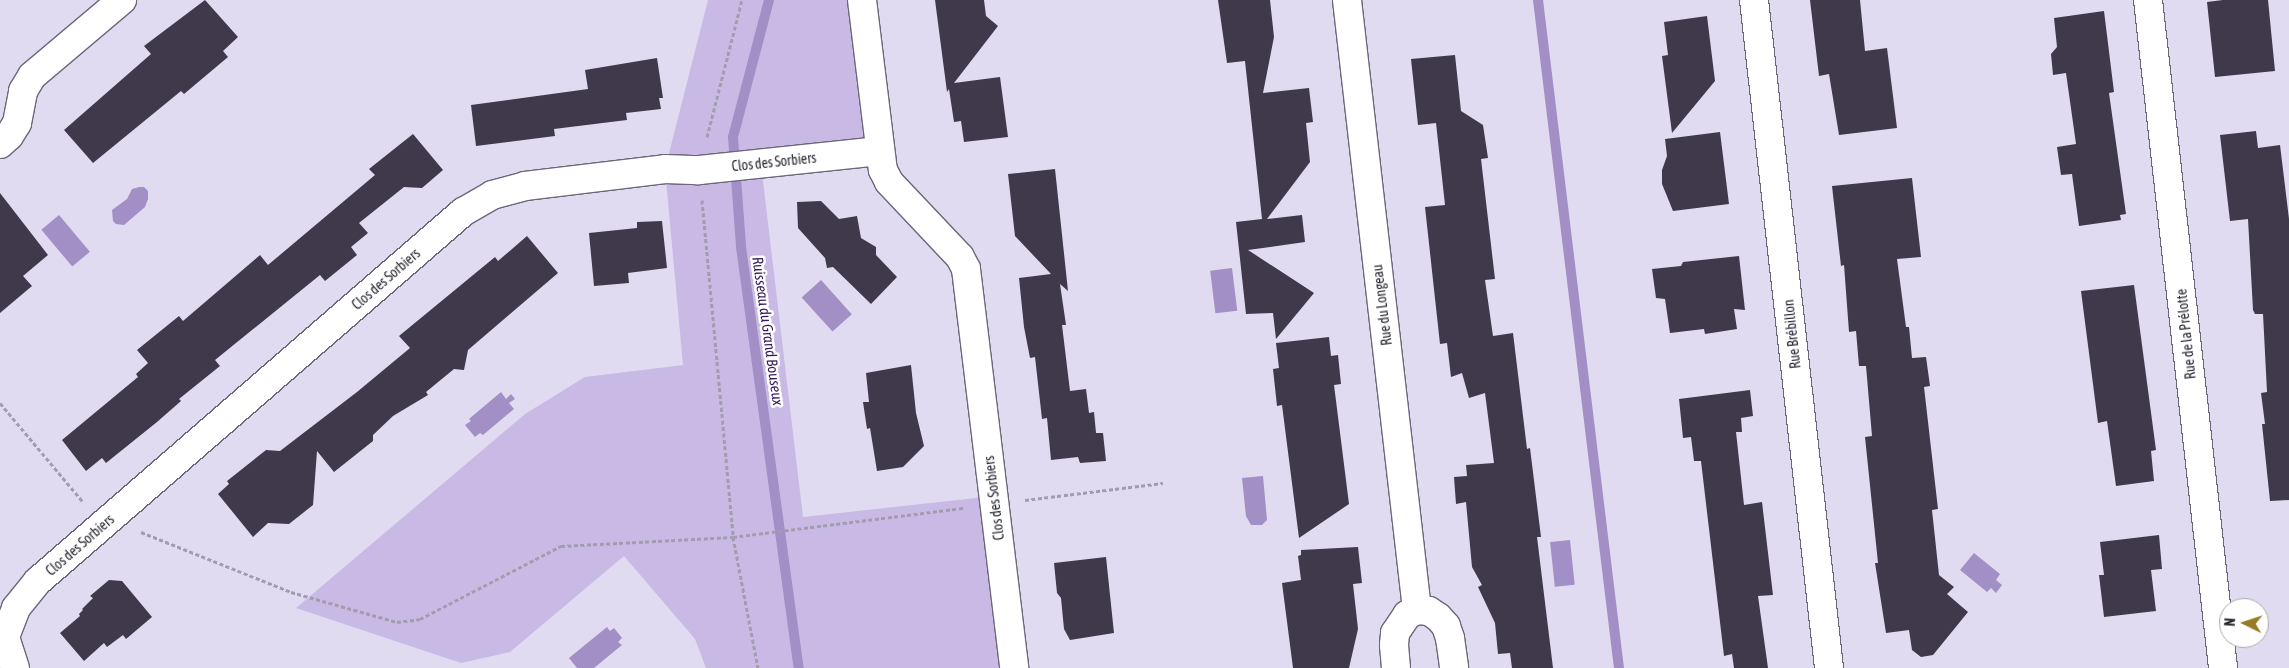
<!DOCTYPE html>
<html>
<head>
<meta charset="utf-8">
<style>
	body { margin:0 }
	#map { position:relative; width:2289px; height:668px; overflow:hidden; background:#e1dbf1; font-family:"Asap Condensed",sans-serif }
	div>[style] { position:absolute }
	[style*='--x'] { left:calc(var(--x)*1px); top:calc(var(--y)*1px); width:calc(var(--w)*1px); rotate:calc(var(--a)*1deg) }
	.green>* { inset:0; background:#c8bae5 }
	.water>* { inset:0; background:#a18fc5; transform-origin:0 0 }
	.stream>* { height:10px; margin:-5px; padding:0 5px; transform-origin:5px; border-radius:5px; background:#a18fc5 }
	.building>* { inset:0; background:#3f394b }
	.path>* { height:3px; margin-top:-1.5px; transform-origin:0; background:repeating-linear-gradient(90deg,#a19dae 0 4px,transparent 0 6.5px) }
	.roads { filter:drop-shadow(1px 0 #6c6679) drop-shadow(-1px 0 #6c6679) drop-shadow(0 1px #6c6679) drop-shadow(0 -1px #6c6679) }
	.minor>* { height:28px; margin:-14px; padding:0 14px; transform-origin:14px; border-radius:14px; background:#fff }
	span { translate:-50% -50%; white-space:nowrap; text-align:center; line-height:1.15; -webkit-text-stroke:5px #fff; paint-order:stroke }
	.street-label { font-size:14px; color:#29272f }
	.water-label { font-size:15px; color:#371b5c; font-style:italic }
	.north { position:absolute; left:2219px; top:598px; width:50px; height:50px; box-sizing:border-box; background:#fff; border:1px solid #a9a9ac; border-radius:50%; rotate:274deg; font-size:14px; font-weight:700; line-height:20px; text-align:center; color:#29272f }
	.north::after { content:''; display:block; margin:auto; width:18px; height:22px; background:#987b24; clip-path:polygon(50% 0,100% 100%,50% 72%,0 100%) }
</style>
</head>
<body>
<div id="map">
	<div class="green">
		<div style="clip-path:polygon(708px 0,862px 0,880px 151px,761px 164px,803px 517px,994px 496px,1014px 668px,706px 668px,695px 639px,624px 556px,510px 652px,461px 663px,296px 608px,525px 414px,585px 377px,683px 365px,665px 169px)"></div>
	</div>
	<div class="water">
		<div style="clip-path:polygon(139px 187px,144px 187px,148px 191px,148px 199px,145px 207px,124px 225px,116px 224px,113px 221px,112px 210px,127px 199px,132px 189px)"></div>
		<div style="left:59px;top:215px;width:48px;height:23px;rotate:50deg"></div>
		<div style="left:1232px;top:268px;width:43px;height:22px;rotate:83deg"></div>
		<div style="left:821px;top:280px;width:46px;height:26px;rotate:48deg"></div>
		<div style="clip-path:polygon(501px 392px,506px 399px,511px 394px,515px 399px,509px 403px,514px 409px,483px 435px,480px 433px,475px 437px,465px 425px,471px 421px,469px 419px)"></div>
		<div style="clip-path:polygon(1263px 476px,1267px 520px,1262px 525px,1251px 525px,1246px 516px,1242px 478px)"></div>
		<div style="left:1570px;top:540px;width:45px;height:20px;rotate:84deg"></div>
		<div style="clip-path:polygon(1974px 553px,2000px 574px,1996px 580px,2002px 585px,1996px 593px,1991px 588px,1987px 592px,1960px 570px)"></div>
		<div style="clip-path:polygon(607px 627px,610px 631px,614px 628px,622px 638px,618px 642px,622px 645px,594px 668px,577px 668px,569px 658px)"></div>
	</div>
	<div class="stream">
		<div style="--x:769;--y:0;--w:142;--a:104.7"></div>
		<div style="--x:733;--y:137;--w:110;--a:85.8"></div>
		<div style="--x:741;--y:247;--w:425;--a:82.2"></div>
		<div style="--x:1538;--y:0;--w:673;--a:83.09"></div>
	</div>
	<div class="building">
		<div style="clip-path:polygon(205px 0,238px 37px,223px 51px,228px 57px,184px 94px,181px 91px,93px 163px,64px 130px,151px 54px,144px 46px)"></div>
		<div style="clip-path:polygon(935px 0,984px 0,986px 16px,998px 26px,954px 83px,1000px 77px,1008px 137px,964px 142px,961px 121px,954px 122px,949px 89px,947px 92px)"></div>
		<div style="clip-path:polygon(1218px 0,1270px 0,1274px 37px,1263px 93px,1309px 88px,1313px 122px,1306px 123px,1310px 162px,1267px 219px,1302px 215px,1305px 242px,1248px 250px,1314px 293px,1276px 339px,1273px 313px,1246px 314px,1236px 222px,1262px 219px,1245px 61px,1227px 63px)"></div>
		<div style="clip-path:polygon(1810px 0,1860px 0,1865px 51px,1887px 48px,1897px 128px,1839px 135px,1829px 74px,1819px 76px)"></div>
		<div style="clip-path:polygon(2223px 0,2268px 0,2275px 71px,2215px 77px,2207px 2px)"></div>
		<div style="clip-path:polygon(2104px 11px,2114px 92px,2109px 93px,2126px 214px,2120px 215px,2121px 220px,2079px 226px,2072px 174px,2061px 175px,2057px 147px,2076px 144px,2066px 73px,2053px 75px,2051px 54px,2057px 47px,2054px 18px)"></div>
		<div style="clip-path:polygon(1707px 16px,1715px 81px,1672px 133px,1662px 56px,1668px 55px,1664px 22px)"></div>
		<div style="clip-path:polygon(1455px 55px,1461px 111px,1483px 125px,1488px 158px,1481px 159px,1495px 279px,1485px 280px,1493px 336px,1513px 333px,1527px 449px,1530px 448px,1541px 537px,1537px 537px,1553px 668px,1512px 668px,1510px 653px,1498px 654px,1495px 623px,1478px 587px,1482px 585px,1472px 567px,1466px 502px,1456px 504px,1454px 477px,1467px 476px,1466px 465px,1494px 463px,1485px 393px,1469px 398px,1462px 373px,1451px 377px,1447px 343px,1440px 344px,1425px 207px,1445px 205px,1436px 123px,1418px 125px,1411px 59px)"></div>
		<div style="clip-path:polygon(657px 58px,663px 98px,659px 98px,661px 109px,626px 113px,627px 120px,554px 129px,555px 136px,476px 146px,471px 105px,588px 89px,585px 70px)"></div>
		<div style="clip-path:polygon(2256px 131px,2258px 148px,2280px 145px,2289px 219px,2289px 500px,2270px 501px,2262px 424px,2265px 424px,2261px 393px,2267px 392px,2263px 314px,2255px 314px,2253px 310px,2248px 219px,2230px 221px,2220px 135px)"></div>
		<div style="clip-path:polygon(1720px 132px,1729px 204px,1673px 211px,1662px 184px,1662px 170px,1667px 156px,1665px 139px)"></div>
		<div style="clip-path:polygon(413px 134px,443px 170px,422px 188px,404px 187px,359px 223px,368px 233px,351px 247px,357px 255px,325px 281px,320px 275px,215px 360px,220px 366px,179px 399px,181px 401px,157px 422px,106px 463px,102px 458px,86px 471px,62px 440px,138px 377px,136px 374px,148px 363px,137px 350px,179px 316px,183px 321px,260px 255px,268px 265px,375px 175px,369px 169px)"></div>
		<div style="clip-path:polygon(1055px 169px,1068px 291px,1060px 284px,1066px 325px,1062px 325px,1070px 391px,1086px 389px,1089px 413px,1094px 412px,1096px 433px,1103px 433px,1106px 461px,1080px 463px,1078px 457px,1051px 460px,1047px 418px,1042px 419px,1035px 357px,1030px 358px,1024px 327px,1019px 278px,1051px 274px,1015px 236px,1008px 174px)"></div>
		<div style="clip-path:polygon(1912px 178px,1921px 257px,1897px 259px,1906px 327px,1909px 327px,1912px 358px,1926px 357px,1930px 386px,1924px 387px,1938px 509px,1932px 510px,1939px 575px,1954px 587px,1947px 594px,1968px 612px,1933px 655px,1921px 657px,1912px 650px,1909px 630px,1886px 633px,1875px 563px,1878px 563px,1865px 437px,1872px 436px,1866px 366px,1859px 366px,1856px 331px,1849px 332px,1844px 265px,1841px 266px,1832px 186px)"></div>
		<div style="clip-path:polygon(0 193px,48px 255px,23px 276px,32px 286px,0 313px)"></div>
		<div style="clip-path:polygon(821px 201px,839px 219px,857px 216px,861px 238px,876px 247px,876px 255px,897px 277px,871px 304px,833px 267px,827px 268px,825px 258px,798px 228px,797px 202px)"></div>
		<div style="clip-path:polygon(662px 221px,667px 268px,628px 273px,629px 283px,594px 286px,589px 233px,637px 228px,637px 222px)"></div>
		<div style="clip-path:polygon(527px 236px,558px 273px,468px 350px,464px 370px,454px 369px,426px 392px,428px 395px,393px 416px,373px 435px,373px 441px,334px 472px,317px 451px,313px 505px,289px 524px,268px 523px,253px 537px,218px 494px,229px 484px,227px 481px,266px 450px,280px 451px,357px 392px,410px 348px,399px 336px,495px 257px,498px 261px)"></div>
		<div style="clip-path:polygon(1739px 256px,1745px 310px,1734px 309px,1737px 329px,1705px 334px,1704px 329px,1670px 333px,1665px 299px,1656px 298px,1652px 269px,1681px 266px,1683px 262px)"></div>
		<div style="clip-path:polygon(2134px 285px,2156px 450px,2151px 451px,2154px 481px,2116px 486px,2107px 421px,2098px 423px,2081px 291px)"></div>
		<div style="clip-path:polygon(1329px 337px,1331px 356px,1338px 355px,1341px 384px,1334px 385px,1349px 504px,1299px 538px,1282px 405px,1277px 406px,1273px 369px,1279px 368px,1276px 343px)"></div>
		<div style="clip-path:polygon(911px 365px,916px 413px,924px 446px,903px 467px,877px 471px,870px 428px,867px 429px,863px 402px,869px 402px,866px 373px)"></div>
		<div style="clip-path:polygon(1750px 390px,1753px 416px,1741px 418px,1742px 432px,1736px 432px,1744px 505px,1762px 502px,1773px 595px,1758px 596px,1768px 668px,1734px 668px,1732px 654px,1724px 656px,1701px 461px,1694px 461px,1691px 437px,1683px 438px,1679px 399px)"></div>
		<div style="clip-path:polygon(2159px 535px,2162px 569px,2151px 570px,2156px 611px,2104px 617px,2099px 575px,2104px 575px,2100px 542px)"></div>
		<div style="clip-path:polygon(1358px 547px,1362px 583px,1353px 584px,1358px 629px,1349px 668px,1293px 668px,1282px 583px,1301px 580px,1298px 556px,1301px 555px,1301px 550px)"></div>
		<div style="clip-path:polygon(1106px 557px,1114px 633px,1070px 640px,1064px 629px,1061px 598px,1057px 593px,1054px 563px)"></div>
		<div style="clip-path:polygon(109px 580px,122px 581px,152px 617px,126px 639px,123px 635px,107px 647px,104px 643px,84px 661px,60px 633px,80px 616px,79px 614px,83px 610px,82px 609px,93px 598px,90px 596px)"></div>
	</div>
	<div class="path">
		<div style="--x:707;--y:137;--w:141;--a:-75.7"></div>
		<div style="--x:702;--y:200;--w:338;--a:84.7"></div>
		<div style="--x:733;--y:537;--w:133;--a:79.2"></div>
		<div style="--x:0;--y:403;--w:129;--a:50"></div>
		<div style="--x:1025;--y:500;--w:139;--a:-7"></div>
		<div style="--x:141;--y:532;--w:162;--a:21.8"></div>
		<div style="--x:291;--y:592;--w:110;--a:15.8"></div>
		<div style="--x:397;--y:622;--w:23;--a:-7"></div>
		<div style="--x:420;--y:619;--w:159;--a:-27.4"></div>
		<div style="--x:561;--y:546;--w:172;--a:-3"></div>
		<div style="--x:733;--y:537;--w:233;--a:-7.2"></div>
	</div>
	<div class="roads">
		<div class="minor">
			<div style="--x:862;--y:0;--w:171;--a:83"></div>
			<div style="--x:883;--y:170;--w:13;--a:63"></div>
			<div style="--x:889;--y:182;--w:103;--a:46.6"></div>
			<div style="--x:960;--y:257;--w:13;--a:63"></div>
			<div style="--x:966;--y:269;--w:402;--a:83.1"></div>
			<div style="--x:1347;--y:0;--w:614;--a:83.45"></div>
			<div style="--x:1754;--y:0;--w:672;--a:83.59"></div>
			<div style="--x:2148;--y:0;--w:672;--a:83.59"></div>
			<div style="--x:0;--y:144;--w:12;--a:-42"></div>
			<div style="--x:9;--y:136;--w:15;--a:-58"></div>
			<div style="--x:17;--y:123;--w:33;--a:-79"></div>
			<div style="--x:23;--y:91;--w:17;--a:-59"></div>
			<div style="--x:32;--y:76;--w:118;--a:-40.2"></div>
			<div style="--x:15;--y:668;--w:33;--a:-108"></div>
			<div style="--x:5;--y:637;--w:31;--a:-69"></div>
			<div style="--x:16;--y:608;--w:35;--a:-51"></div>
			<div style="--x:38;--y:581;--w:563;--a:-40.97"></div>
			<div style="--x:463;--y:212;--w:34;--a:-30"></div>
			<div style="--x:492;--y:195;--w:34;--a:-15"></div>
			<div style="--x:525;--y:186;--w:141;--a:-6.9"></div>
			<div style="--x:665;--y:169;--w:34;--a:2"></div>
			<div style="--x:699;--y:170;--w:182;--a:-6"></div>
			<div style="--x:1396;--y:668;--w:23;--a:-95"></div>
			<div style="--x:1394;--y:645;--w:12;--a:-85"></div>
			<div style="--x:1395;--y:633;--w:22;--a:-56"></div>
			<div style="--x:1407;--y:615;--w:11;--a:-27"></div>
			<div style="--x:1417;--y:610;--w:12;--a:5"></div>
			<div style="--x:1429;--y:611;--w:11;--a:34"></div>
			<div style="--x:1438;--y:617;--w:12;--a:48"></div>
			<div style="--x:1446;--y:626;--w:13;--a:72"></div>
			<div style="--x:1450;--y:638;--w:30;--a:82"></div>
		</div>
	</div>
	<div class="street-label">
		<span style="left:774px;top:162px;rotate:-6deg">Clos des Sorbiers</span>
		<span style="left:386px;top:279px;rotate:-41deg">Clos des Sorbiers</span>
		<span style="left:1382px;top:305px;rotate:-97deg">Rue du Longeau</span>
		<span style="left:1792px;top:334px;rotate:-96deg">Rue Brébillon</span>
		<span style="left:2186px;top:334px;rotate:-96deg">Rue de la Prélotte</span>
		<span style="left:994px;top:498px;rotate:-97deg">Clos des Sorbiers</span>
		<span style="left:80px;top:545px;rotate:-41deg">Clos des Sorbiers</span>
	</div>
	<div class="water-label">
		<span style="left:768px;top:331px;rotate:82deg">Ruisseau du Grand Bouseux</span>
	</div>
	<div class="north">N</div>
</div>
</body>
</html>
